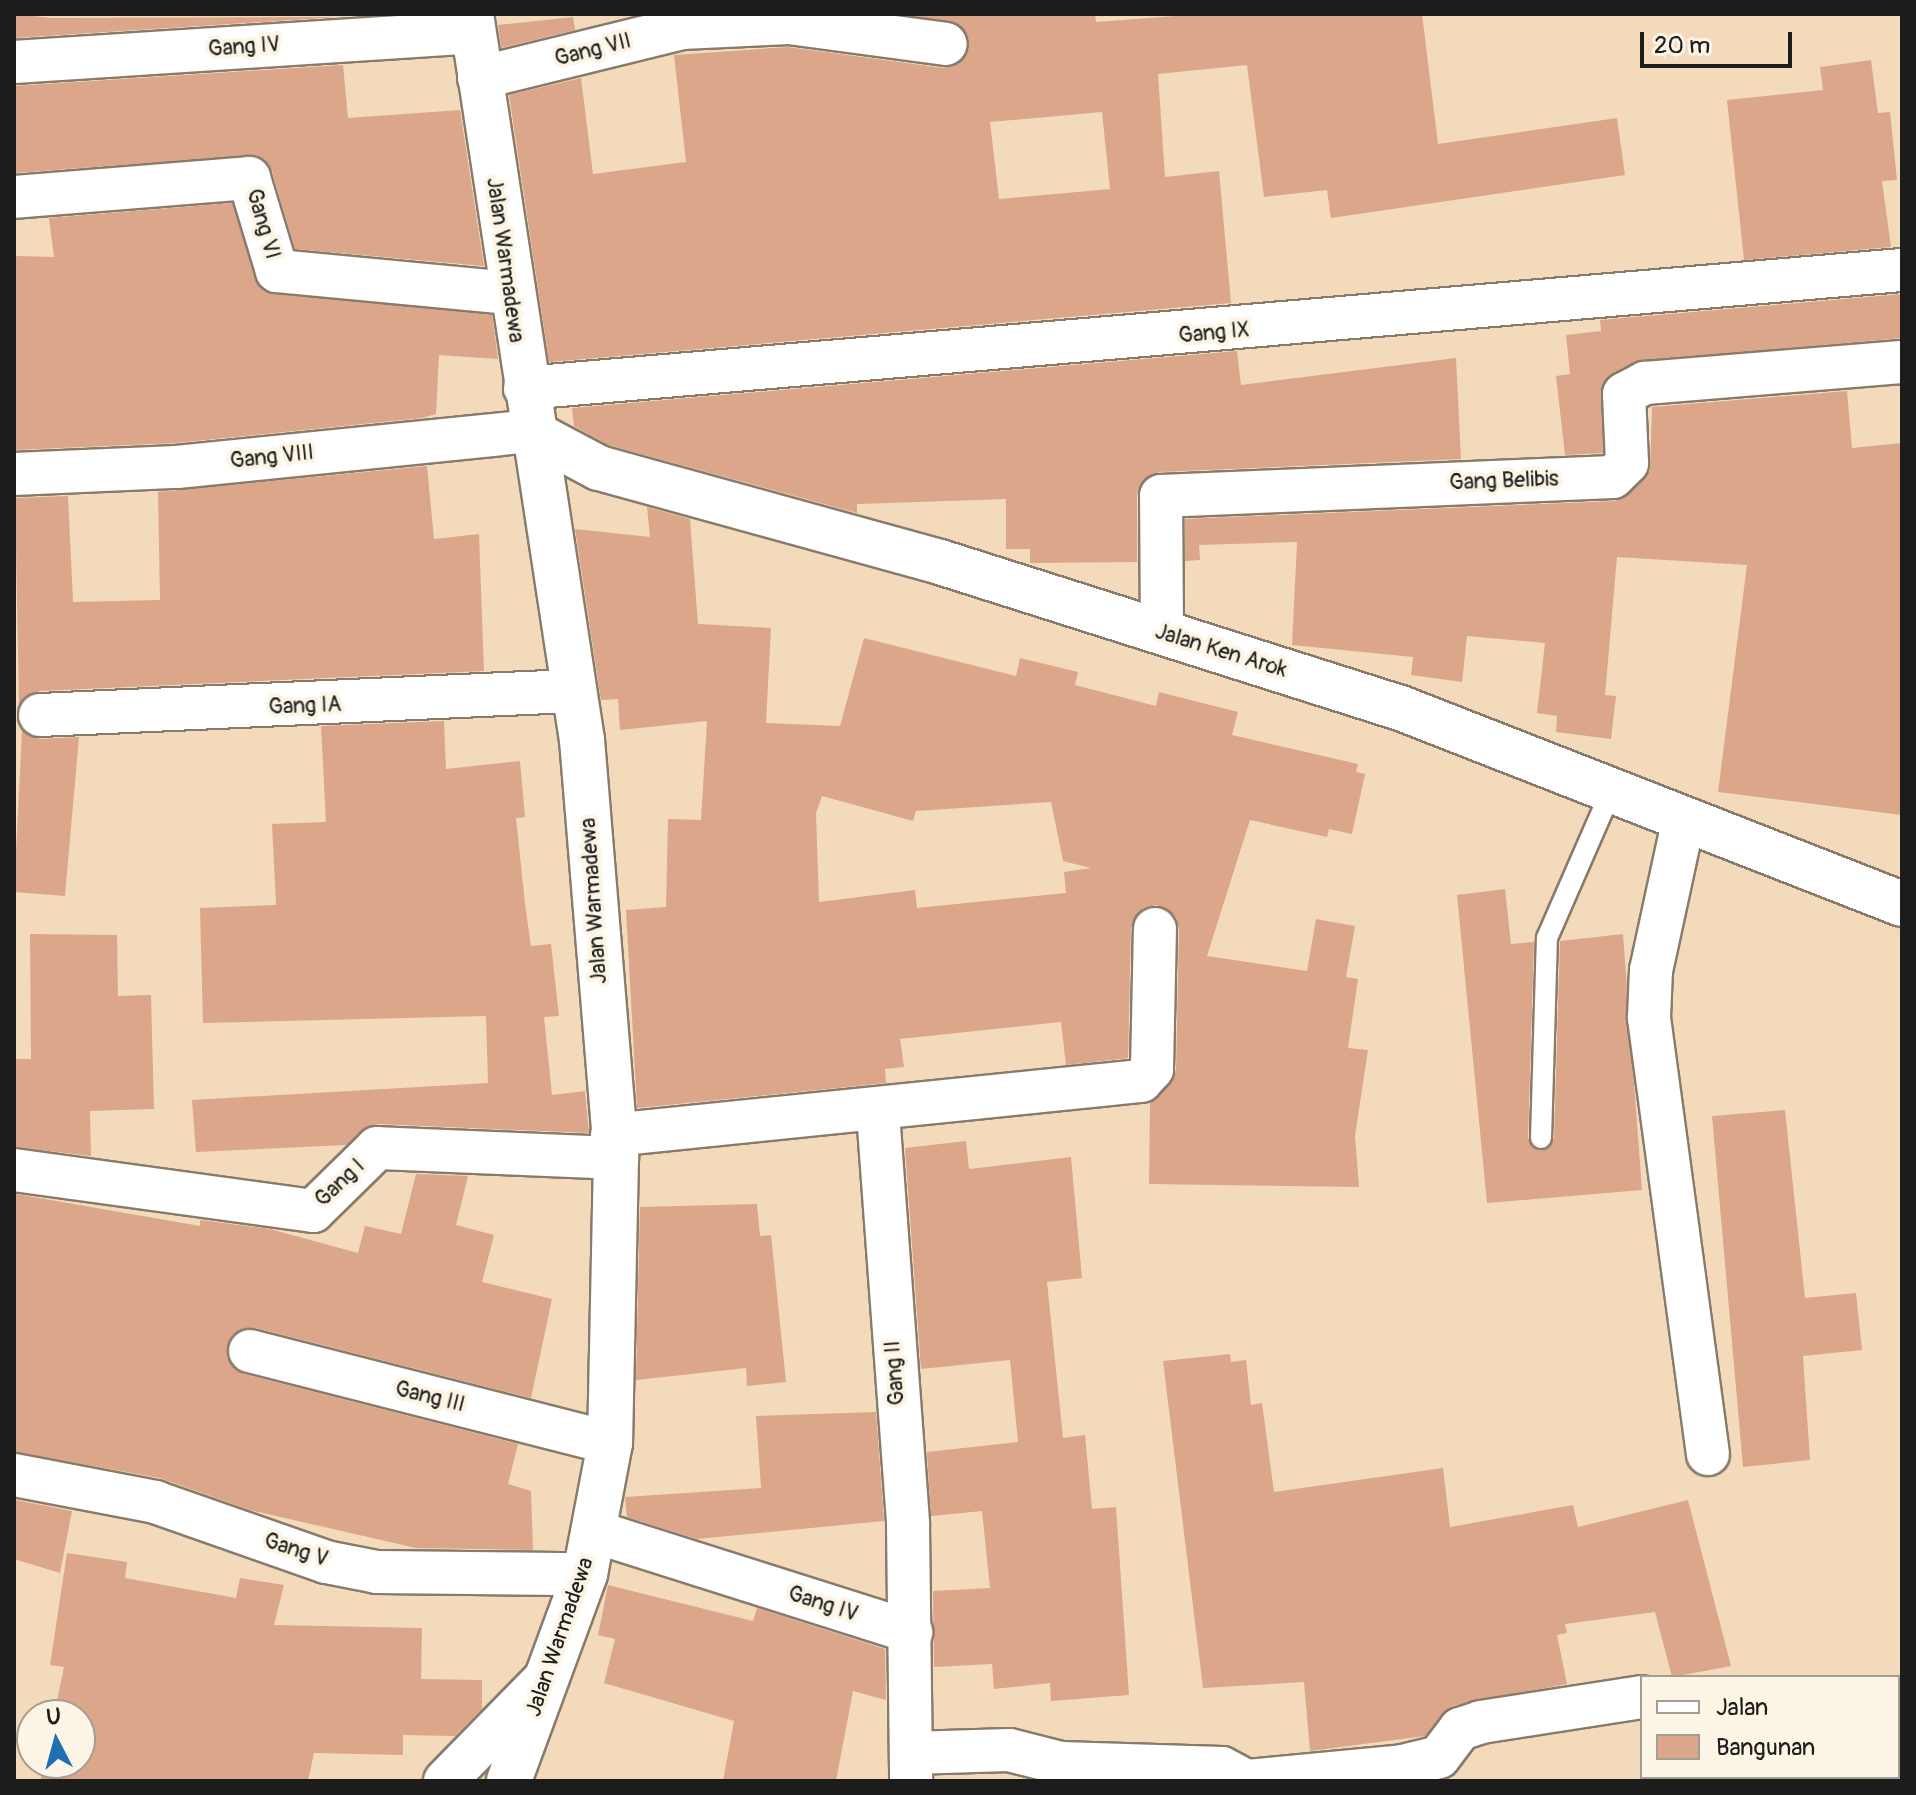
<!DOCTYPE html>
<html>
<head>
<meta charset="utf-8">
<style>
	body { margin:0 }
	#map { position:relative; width:1916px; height:1795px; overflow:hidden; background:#f3dabb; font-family:Pangolin,sans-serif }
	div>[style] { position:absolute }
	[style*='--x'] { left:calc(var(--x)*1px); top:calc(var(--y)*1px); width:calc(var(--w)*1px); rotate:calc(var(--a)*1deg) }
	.building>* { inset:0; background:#dca68b }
	.roads { filter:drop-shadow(2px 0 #887b6c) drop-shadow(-2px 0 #887b6c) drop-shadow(0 2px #887b6c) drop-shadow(0 -2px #887b6c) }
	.service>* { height:20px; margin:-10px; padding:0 10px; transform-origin:10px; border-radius:10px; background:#fff }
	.minor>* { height:42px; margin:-21px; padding:0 21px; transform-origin:21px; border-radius:21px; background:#fff }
	.tertiary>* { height:44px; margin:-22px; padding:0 22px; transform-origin:22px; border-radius:22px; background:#fff }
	span { translate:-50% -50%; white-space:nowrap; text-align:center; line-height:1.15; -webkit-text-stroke:8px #fcf5e5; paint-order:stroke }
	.street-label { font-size:22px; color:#1c1c1c }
	.frame { position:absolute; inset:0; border:16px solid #1c1c1c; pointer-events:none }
	.legend { position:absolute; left:1640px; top:1675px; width:260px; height:104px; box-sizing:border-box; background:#fcf5e5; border:2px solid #a29e95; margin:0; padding:10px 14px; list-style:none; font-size:24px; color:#1c1c1c }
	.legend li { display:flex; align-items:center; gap:16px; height:40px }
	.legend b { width:40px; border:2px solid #a29e95 }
	.north { position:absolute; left:16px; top:1699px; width:80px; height:80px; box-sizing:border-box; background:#fcf5e5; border:2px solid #a29e95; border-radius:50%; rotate:354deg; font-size:22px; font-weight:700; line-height:32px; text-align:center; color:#1c1c1c }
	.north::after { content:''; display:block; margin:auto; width:28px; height:36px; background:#1f6fb2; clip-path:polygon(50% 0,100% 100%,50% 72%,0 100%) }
	.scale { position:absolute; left:1640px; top:32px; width:152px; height:36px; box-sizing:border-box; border:4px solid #1c1c1c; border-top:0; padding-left:10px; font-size:24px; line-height:28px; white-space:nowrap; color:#1c1c1c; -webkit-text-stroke:6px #fcf5e5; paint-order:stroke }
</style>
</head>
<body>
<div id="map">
	<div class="building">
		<div style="clip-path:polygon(14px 14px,51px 18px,338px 17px,14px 38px)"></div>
		<div style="clip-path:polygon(evenodd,903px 14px,1095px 14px,1096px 22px,1202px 14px,1422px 14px,1438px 144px,1617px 118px,1625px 175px,1331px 218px,1327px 190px,1264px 197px,1247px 65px,1158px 74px,1165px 177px,1219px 171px,1231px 303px,549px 362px,509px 95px,581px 78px,593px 174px,686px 162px,674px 55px,788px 47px,943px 68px,965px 58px,968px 36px,960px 25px,903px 14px,1102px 112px,1110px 189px,999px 199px,990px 122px,1102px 112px)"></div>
		<div style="clip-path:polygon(573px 17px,575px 30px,501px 48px,498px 25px)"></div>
		<div style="clip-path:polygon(1871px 60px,1878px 113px,1890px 112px,1897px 180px,1882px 181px,1891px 247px,1744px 260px,1727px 100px,1823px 90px,1820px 67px)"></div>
		<div style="clip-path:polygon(343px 65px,348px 118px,460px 110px,484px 266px,295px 249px,272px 171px,257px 155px,14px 173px,14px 86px)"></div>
		<div style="clip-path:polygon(232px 203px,263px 290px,492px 315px,498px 359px,439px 355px,436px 414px,422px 418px,175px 443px,14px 450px,15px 256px,54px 257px,49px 218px)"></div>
		<div style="clip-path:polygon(1902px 294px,1902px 338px,1634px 362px,1603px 383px,1603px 453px,1565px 455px,1556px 376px,1570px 374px,1566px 335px,1601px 331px,1600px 320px)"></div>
		<div style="clip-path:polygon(1237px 351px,1241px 385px,1456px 358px,1461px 459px,1159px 472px,1140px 484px,1137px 495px,1137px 562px,1030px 563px,1030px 549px,1006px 549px,1006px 499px,857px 504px,857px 513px,608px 445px,574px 426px,572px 408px)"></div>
		<div style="clip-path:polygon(1847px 391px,1852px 448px,1902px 443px,1902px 815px,1718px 792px,1747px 565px,1617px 557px,1605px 695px,1616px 696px,1611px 739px,1556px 732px,1557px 716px,1537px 713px,1545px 643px,1467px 636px,1462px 682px,1411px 675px,1413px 657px,1292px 645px,1297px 542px,1199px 545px,1200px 560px,1185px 561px,1185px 519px,1615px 501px,1650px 471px,1652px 407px)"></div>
		<div style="clip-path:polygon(427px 466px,434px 539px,479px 534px,484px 671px,39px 691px,19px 704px,15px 498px,68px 496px,73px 602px,160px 600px,158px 492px)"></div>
		<div style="clip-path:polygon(evenodd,647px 507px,690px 519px,698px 624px,771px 628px,766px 723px,840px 726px,864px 638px,1016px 676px,1020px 658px,1078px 672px,1075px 685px,1156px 706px,1159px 692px,1238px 712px,1232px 735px,1358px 764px,1356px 772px,1365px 774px,1352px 834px,1329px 829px,1327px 837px,1250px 820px,1207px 956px,1307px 971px,1316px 919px,1355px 926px,1346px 977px,1358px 979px,1348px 1048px,1368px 1050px,1355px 1136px,1359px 1187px,1149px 1184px,1150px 1102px,1176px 1070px,1179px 930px,1176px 917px,1156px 905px,1143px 908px,1131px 928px,1128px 1058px,1066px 1065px,1061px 1022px,900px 1039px,904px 1067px,885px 1069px,886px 1083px,637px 1108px,626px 910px,666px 907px,668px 819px,701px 820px,707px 721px,620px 730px,618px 699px,601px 700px,575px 529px,650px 537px,647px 507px,822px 796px,913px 821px,916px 811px,1051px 802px,1063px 861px,1091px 868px,1064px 872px,1066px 893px,917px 908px,915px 890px,819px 902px,816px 813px,822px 796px)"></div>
		<div style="clip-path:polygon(444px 721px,446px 769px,520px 761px,525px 817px,516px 818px,525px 904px,531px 946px,551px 944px,559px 1016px,544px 1017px,552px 1095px,585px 1091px,589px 1133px,378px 1124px,346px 1145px,196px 1152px,192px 1100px,488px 1083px,486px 1016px,203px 1023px,200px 908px,276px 905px,272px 824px,326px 822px,321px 726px)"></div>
		<div style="clip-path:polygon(22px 730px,40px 739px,79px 737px,65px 896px,14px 892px)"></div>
		<div style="clip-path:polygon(1505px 889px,1511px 944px,1534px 942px,1528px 1138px,1535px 1149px,1548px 1149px,1554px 1138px,1560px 941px,1623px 934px,1642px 1190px,1487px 1203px,1457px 895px)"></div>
		<div style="clip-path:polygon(30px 934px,117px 935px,118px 996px,151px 995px,154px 1109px,90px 1111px,91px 1156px,14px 1147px,14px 1059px,31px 1059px)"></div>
		<div style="clip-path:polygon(1785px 1110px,1805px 1298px,1856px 1293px,1862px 1350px,1803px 1356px,1810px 1460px,1743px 1467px,1712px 1116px)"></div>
		<div style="clip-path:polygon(966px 1141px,969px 1169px,1071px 1157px,1082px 1278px,1047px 1282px,1063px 1438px,1085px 1435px,1092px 1509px,1116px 1507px,1129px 1695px,1051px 1701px,1050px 1683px,994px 1689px,992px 1664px,934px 1667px,933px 1591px,990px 1588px,982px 1511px,931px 1516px,927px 1452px,1018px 1442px,1010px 1360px,921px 1369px,905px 1148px)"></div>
		<div style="clip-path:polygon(416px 1174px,468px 1176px,456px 1225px,494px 1235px,482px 1282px,552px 1299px,531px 1398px,256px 1328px,232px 1335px,227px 1358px,244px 1374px,518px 1444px,508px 1484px,531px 1491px,533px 1550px,416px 1548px,250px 1510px,160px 1478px,14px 1452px,16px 1194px,200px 1226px,200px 1220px,270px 1229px,358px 1253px,365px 1226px,401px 1234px)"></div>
		<div style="clip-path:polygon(757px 1204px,760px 1236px,771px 1235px,786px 1382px,747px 1386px,746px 1368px,636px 1380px,640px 1207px)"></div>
		<div style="clip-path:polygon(1230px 1354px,1231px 1362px,1246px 1360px,1251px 1405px,1262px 1403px,1274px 1492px,1443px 1468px,1450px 1527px,1573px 1505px,1578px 1527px,1688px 1500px,1731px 1666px,1672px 1677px,1655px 1612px,1565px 1624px,1567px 1633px,1557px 1635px,1567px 1684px,1452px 1706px,1425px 1736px,1310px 1751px,1304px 1682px,1203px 1688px,1163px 1361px)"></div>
		<div style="clip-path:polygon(876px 1412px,884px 1521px,697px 1539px,627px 1517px,625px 1497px,761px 1488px,756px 1416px)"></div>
		<div style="clip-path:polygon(16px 1500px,72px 1511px,60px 1573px,14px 1559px)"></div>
		<div style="clip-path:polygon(67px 1553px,127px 1562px,125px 1578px,236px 1598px,240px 1578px,284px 1585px,274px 1625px,422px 1628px,421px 1679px,482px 1680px,482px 1709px,455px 1736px,403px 1735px,403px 1755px,314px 1753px,308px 1781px,40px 1781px,44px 1763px,80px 1763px,80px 1715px,54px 1715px,64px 1667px,50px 1665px)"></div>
		<div style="clip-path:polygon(608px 1585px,753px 1621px,757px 1608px,885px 1649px,886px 1700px,853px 1691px,836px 1781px,723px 1781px,734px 1721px,604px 1683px,615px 1639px,598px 1635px)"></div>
	</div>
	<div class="roads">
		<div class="service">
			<div style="--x:1541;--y:1138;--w:200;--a:-88.3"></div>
			<div style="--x:1547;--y:938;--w:165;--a:-66.4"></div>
		</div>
		<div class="minor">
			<div style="--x:14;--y:62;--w:460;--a:-3.7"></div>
			<div style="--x:479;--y:78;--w:209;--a:-13.8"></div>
			<div style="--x:682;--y:28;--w:107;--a:-2.7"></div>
			<div style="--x:789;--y:23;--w:158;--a:7.6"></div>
			<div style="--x:14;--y:197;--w:236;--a:-4.6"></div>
			<div style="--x:249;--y:178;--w:97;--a:73.2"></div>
			<div style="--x:277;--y:271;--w:234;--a:5.4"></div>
			<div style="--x:525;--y:388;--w:1382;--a:-4.9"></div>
			<div style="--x:14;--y:474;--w:163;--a:-2.5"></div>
			<div style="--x:177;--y:467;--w:354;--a:-5.8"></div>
			<div style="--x:1162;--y:633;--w:137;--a:-90.4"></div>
			<div style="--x:1161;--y:496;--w:452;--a:-2.4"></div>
			<div style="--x:1613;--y:477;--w:20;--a:-45"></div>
			<div style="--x:1627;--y:463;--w:69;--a:-92.5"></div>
			<div style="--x:1624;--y:394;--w:24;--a:-28"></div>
			<div style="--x:1645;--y:383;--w:258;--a:-4.7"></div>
			<div style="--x:40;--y:715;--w:532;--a:-2.59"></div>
			<div style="--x:1684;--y:818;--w:156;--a:102.2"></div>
			<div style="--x:1651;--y:970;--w:48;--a:92.4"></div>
			<div style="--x:1649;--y:1018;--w:440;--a:82.3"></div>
			<div style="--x:878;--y:1113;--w:413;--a:85.8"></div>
			<div style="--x:908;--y:1525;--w:256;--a:89.3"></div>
			<div style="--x:612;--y:1135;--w:532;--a:-5.83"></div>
			<div style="--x:1141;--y:1081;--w:16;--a:-47"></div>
			<div style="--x:1152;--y:1069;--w:140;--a:-88.8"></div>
			<div style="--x:14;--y:1170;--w:302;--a:7.8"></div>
			<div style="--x:313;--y:1211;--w:90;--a:-44.5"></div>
			<div style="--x:377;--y:1148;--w:239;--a:2.4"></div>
			<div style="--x:250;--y:1351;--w:372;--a:14.3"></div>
			<div style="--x:14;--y:1475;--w:144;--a:10.8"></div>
			<div style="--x:155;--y:1502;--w:181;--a:19.3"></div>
			<div style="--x:326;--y:1562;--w:52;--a:11.1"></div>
			<div style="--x:377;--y:1572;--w:208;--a:0.6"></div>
			<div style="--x:593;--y:1531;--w:334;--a:17.6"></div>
			<div style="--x:911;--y:1753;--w:98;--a:-1.8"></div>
			<div style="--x:1009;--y:1750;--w:54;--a:14"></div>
			<div style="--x:1061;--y:1763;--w:161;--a:1.8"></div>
			<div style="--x:1222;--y:1768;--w:27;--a:28"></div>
			<div style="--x:445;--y:1781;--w:147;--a:-45.6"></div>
			<div style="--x:1248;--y:1781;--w:156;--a:-5.5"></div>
			<div style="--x:1403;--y:1766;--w:37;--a:-14"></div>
			<div style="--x:1439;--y:1757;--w:35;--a:-53"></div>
			<div style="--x:1460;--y:1729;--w:22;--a:-18"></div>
			<div style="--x:1481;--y:1722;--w:163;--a:-8.8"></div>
		</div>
		<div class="tertiary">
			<div style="--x:471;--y:14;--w:734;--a:81.31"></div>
			<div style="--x:582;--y:740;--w:419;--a:85.3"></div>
			<div style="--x:616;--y:1158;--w:285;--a:91.2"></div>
			<div style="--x:610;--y:1443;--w:133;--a:100.8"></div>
			<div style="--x:585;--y:1574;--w:221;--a:110.2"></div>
			<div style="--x:529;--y:431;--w:79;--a:27.9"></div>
			<div style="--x:599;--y:468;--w:354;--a:15.4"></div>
			<div style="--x:940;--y:562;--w:480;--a:17.6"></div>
			<div style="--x:1398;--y:707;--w:541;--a:21.35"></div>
		</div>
	</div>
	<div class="street-label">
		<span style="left:244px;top:47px;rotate:-4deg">Gang IV</span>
		<span style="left:593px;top:50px;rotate:-14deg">Gang VII</span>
		<span style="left:263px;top:224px;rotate:74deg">Gang VI</span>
		<span style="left:505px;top:260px;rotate:82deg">Jalan Warmadewa</span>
		<span style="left:1214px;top:333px;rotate:-5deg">Gang IX</span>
		<span style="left:272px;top:457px;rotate:-6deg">Gang VIII</span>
		<span style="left:1504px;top:481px;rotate:-2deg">Gang Belibis</span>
		<span style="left:1221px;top:651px;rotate:17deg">Jalan Ken Arok</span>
		<span style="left:305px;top:706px;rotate:-2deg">Gang IA</span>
		<span style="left:594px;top:901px;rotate:-94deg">Jalan Warmadewa</span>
		<span style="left:340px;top:1183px;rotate:-43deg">Gang I</span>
		<span style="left:895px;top:1373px;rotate:-94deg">Gang II</span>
		<span style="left:430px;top:1397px;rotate:14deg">Gang III</span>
		<span style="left:296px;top:1550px;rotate:18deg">Gang V</span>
		<span style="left:823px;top:1604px;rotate:18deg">Gang IV</span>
		<span style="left:560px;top:1637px;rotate:-71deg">Jalan Warmadewa</span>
	</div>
	<div class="frame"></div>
	<ul class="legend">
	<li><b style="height:10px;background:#fff"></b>Jalan</li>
	<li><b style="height:22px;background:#dca68b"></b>Bangunan</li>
	</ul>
	<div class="north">U</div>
	<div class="scale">20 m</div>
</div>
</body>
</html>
